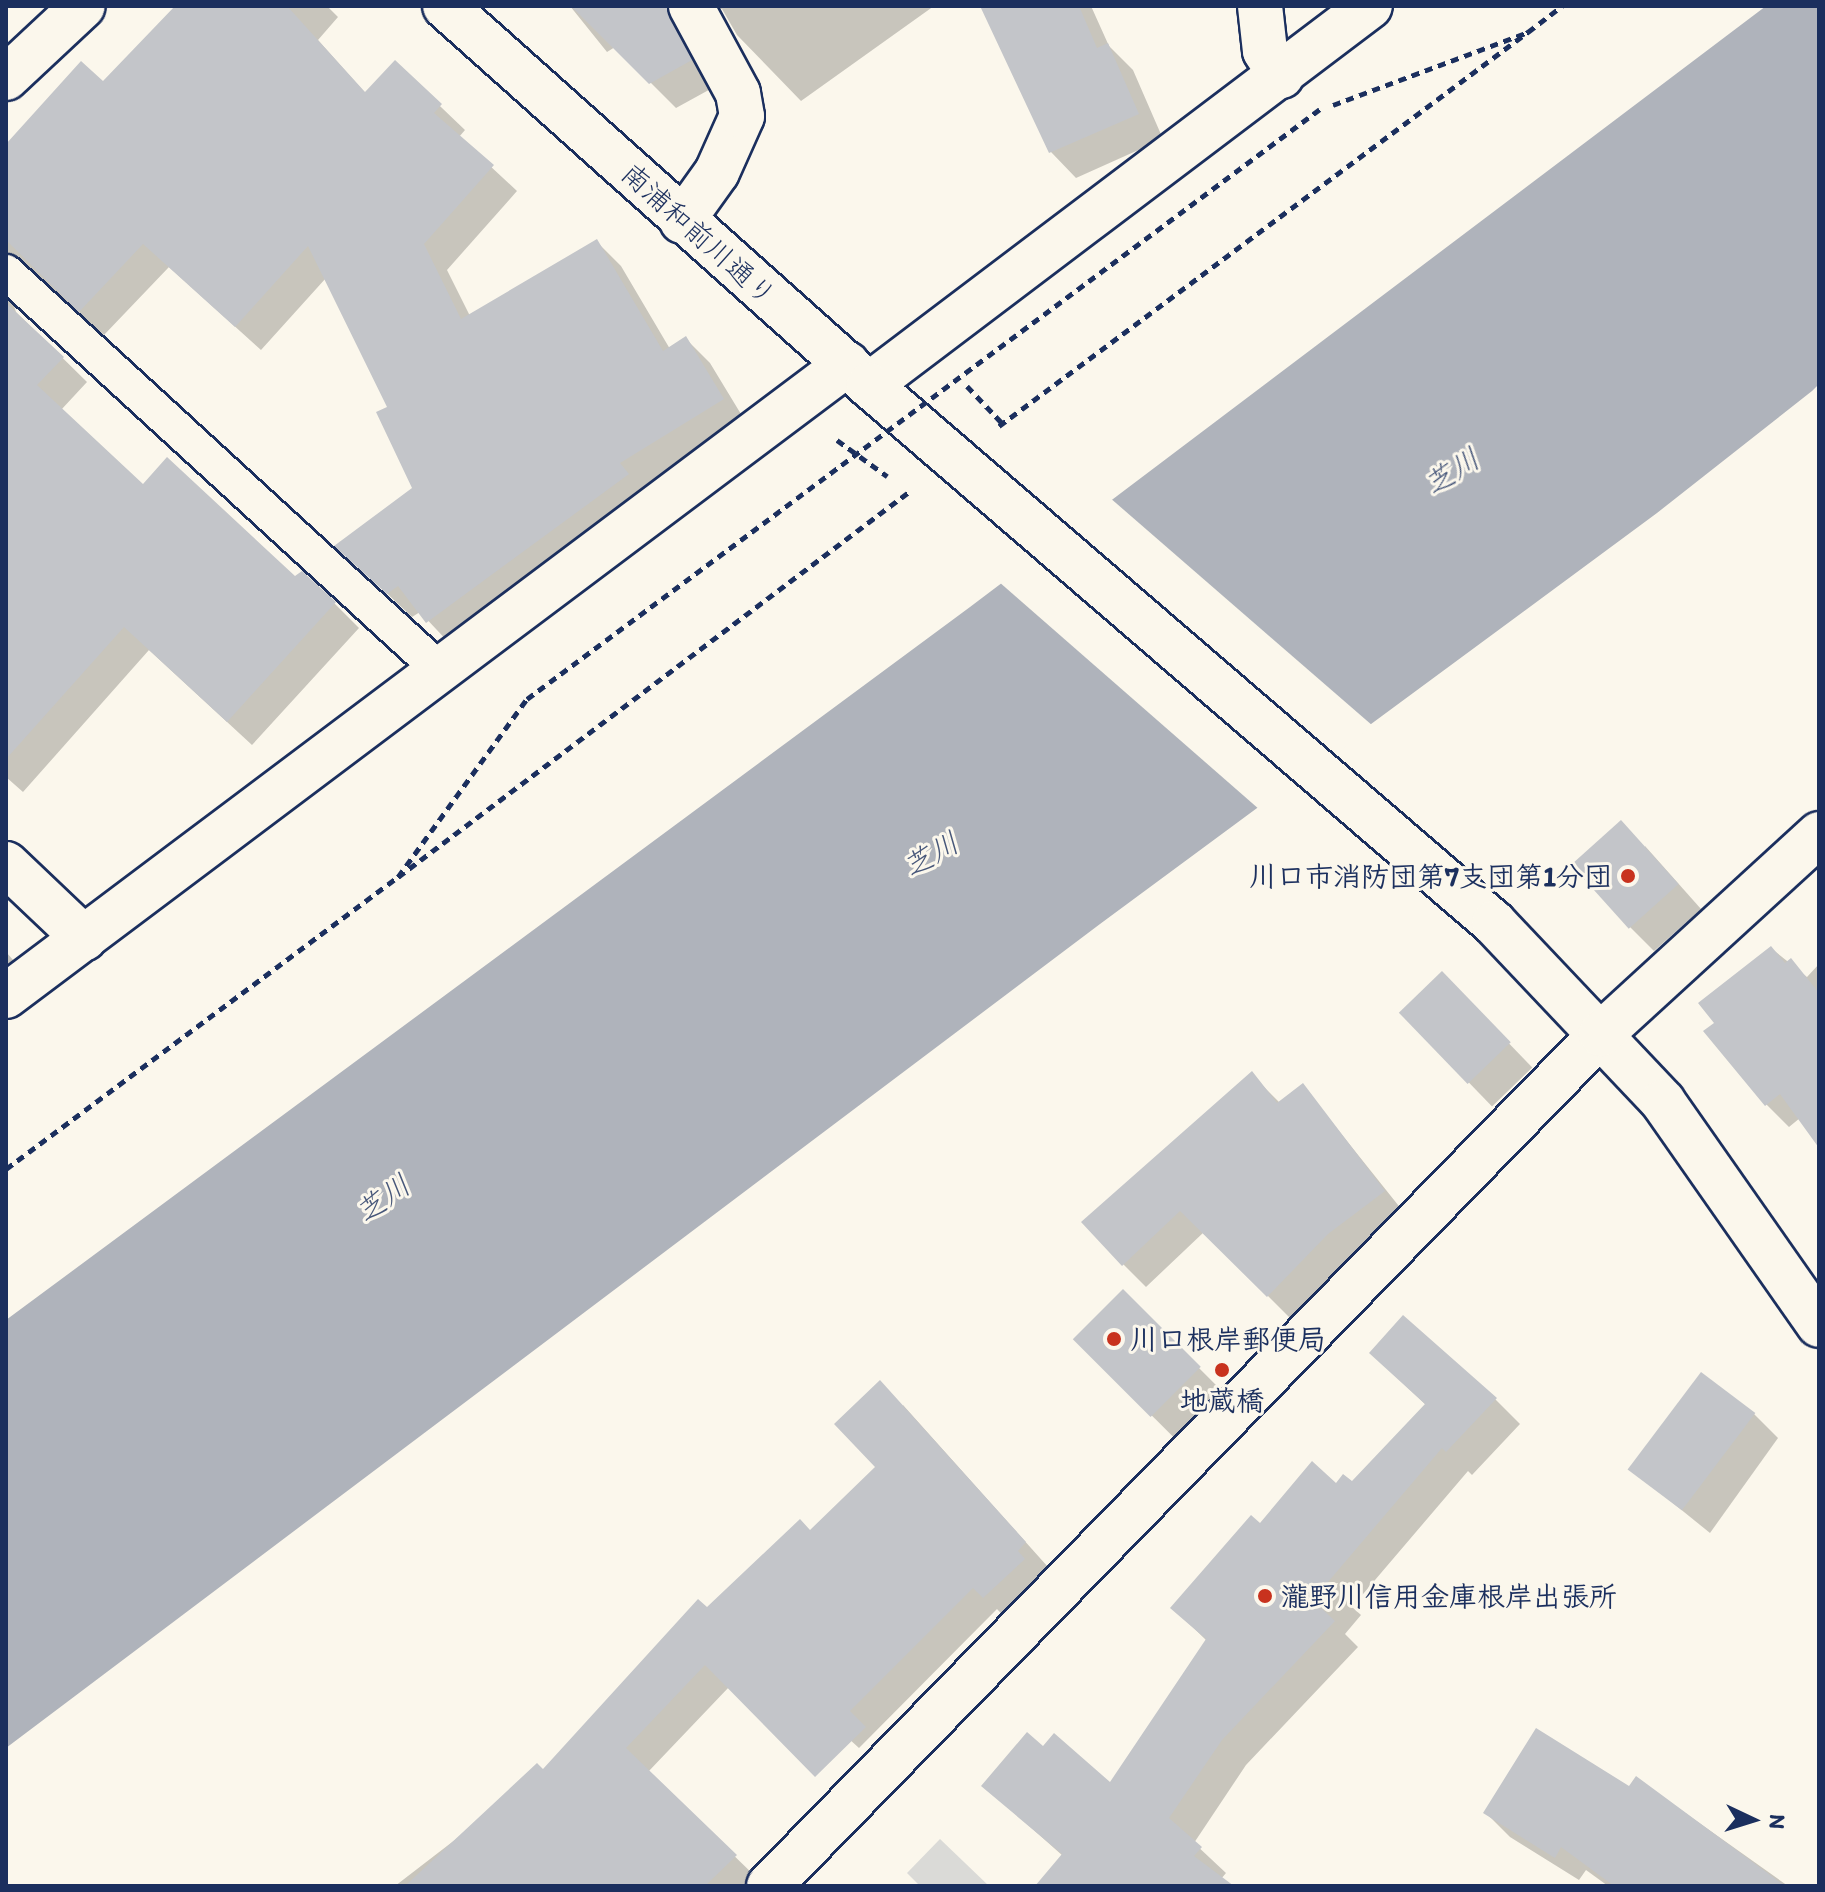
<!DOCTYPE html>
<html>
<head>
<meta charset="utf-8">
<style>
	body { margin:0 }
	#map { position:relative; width:1825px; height:1892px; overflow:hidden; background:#fbf7ec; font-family:Itim,"Klee One",sans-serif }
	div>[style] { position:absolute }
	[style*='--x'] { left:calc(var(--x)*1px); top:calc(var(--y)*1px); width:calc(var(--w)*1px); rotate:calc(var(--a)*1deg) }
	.green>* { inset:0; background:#dadad7 }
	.water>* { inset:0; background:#afb3bb }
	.pier>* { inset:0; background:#fbf7ec }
	.shadow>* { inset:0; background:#0003; transform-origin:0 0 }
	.building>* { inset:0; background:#c3c5c9; transform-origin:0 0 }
	.path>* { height:5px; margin-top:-2.5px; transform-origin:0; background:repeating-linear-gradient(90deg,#1b2f5e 0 8px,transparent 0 14px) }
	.roads { filter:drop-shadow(2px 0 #1b2f5e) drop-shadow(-2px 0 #1b2f5e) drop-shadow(0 2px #1b2f5e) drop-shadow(0 -2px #1b2f5e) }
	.service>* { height:34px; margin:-17px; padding:0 17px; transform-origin:17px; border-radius:17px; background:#fbf7ec }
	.minor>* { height:44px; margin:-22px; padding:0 22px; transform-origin:22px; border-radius:22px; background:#fbf7ec }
	.tertiary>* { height:44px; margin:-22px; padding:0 22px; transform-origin:22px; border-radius:22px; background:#fbf7ec }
	.path-bridge>* { height:5px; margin-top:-2.5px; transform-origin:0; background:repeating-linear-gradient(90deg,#1b2f5e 0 8px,transparent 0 14px) }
	.dots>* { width:22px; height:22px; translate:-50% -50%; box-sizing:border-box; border:4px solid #fbf7ec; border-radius:50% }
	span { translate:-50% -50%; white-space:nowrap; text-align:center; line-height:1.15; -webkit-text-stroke:6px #fbf7ec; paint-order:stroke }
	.street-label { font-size:28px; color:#1b2f5e }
	.poi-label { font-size:28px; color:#1b2f5e; font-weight:700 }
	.right { translate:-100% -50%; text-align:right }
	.left { translate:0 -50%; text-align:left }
	.water-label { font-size:30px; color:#47577a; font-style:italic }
	.frame { position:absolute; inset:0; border:8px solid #1b2f5e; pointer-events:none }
	.north { position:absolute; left:1713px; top:1780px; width:80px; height:80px; -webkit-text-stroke:6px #fbf7ec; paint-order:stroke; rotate:94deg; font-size:22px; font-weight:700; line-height:32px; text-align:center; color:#1b2f5e }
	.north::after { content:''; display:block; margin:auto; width:28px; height:36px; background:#1b2f5e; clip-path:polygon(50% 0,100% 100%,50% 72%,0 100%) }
</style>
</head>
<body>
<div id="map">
	<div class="green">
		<div style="clip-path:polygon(940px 1839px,989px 1886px,920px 1886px,907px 1873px)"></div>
	</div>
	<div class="water">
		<div style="clip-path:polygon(1766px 6px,1819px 6px,1819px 384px,1812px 391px,1657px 513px,1100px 924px,6px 1748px,6px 1320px,970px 607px)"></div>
	</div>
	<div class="pier">
		<div style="clip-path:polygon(1109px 497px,1373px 726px,1260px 810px,998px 581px)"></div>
	</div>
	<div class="shadow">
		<div style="clip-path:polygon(178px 6px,327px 6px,338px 17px,318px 40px,366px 94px,395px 63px,465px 130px,459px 137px,517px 191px,447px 270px,470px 316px,596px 241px,621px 266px,670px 349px,686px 339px,710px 363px,747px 424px,643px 488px,652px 500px,452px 646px,420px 612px,412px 617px,362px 570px,415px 489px,390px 408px,326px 278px,261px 350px,169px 267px,104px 335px,35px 276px,10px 294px,16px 312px,87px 382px,61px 410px,143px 486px,334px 603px,359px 628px,252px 745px,149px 650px,23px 792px,6px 777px,6px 147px,103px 84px)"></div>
		<div style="clip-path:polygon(570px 6px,934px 6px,801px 101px,737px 35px,722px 9px,705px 8px,716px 86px,676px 108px,615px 47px,607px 52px)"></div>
		<div style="clip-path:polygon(984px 6px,1091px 6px,1109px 46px,1133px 70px,1163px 139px,1076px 178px,1051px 152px)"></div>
		<div style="clip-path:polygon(1645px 846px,1701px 909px,1654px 951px,1630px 927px)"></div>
		<div style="clip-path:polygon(1771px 948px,1807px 977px,1819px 964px,1819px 1137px,1800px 1118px,1789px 1127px,1766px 1104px,1717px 1023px)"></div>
		<div style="clip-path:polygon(6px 952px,15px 962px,6px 971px)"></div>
		<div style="left:1442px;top:974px;width:130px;height:56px;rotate:46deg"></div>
		<div style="clip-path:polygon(1251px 1074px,1280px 1103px,1303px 1086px,1406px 1215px,1351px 1257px,1290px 1318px,1204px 1232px,1146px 1287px,1123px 1264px)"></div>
		<div style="left:1123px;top:1292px;width:141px;height:67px;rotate:45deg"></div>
		<div style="clip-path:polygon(1371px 1353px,1495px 1399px,1520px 1424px,1472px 1475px,1468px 1471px,1352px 1607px,1361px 1615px,1345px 1634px,1358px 1647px,1246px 1765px,1194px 1843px,1226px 1873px,1221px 1879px,1230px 1886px,1064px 1886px,1063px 1856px,984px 1786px,1043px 1749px,1110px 1785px,1207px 1641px,1173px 1608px,1261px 1525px,1336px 1485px,1352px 1484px,1426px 1405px)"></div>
		<div style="clip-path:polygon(903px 1405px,1048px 1567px,1039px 1575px,1047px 1583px,1007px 1620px,997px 1609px,859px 1748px,815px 1708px,729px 1687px,648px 1772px,758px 1879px,751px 1886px,395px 1886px,543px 1772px,707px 1610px,810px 1532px,878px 1467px)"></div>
		<div style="clip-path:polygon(1754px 1414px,1778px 1438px,1710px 1533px,1632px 1470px)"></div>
		<div style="clip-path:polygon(1636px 1778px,1788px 1886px,1608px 1886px,1586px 1870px,1579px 1880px,1510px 1837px,1486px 1813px,1629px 1788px)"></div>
	</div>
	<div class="building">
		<div style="clip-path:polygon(175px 6px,287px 6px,365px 92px,395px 60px,442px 104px,434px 113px,494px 165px,424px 244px,461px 319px,597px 239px,663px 351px,686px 336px,724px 399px,620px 463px,629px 474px,426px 623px,398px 586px,387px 594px,334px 546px,412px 488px,376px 412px,387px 407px,308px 246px,235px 327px,143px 244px,79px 312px,6px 240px,6px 144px,81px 61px,103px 81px)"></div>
		<div style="clip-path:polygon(571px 6px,666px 6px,692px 60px,649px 84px)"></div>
		<div style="clip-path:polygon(980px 6px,1079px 6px,1097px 48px,1108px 43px,1139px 114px,1049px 153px)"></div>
		<div style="clip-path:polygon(6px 303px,64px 357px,37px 385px,143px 484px,167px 457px,295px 576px,302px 571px,336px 602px,227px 722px,124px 627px,6px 759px)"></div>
		<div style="left:1621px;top:820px;width:86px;height:67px;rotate:48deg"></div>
		<div style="clip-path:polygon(1771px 946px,1785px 963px,1791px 958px,1819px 993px,1819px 1148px,1780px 1094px,1765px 1106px,1703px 1031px,1714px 1023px,1698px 1003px)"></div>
		<div style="left:1442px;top:971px;width:99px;height:60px;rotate:46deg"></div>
		<div style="clip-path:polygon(1252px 1071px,1277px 1103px,1303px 1083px,1385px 1191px,1328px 1234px,1267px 1297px,1180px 1211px,1122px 1266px,1081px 1222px)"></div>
		<div style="left:1123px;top:1289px;width:110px;height:71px;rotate:45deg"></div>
		<div style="clip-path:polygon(1403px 1315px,1497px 1398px,1446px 1452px,1442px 1448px,1328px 1582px,1337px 1589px,1321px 1608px,1335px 1621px,1222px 1740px,1169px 1818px,1202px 1847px,1194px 1856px,1234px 1886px,1035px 1886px,1062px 1854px,981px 1786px,1027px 1732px,1043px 1746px,1054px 1733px,1110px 1782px,1206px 1639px,1170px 1608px,1251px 1515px,1260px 1523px,1312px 1461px,1336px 1483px,1343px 1474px,1352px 1481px,1425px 1404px,1369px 1353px)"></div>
		<div style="left:1701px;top:1372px;width:68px;height:122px;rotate:37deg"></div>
		<div style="clip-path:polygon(880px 1380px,1026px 1542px,1018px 1551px,1025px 1559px,983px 1598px,973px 1588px,850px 1711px,866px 1727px,815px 1777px,705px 1665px,626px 1748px,737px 1855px,705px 1886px,405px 1886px,537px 1763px,543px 1769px,698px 1599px,707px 1607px,800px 1519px,810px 1530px,875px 1467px,834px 1424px)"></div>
		<div style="clip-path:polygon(1536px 1728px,1629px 1786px,1636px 1776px,1785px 1886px,1614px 1886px,1561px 1847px,1555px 1858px,1483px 1813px)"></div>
	</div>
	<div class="path">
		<div style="--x:1333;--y:105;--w:208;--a:-20.5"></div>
		<div style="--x:1528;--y:32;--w:43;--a:-37.4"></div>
		<div style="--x:967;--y:386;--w:51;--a:46.6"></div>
		<div style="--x:999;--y:426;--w:660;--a:-36.68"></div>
		<div style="--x:837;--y:440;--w:62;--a:35.8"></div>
		<div style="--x:398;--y:877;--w:641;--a:-37.01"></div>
		<div style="--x:6;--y:1169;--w:489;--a:-36.7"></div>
		<div style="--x:398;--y:877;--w:220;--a:-54.1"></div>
	</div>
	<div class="roads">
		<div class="service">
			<div style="--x:6;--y:272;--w:592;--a:42.53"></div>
		</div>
		<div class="minor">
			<div style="--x:1260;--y:6;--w:45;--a:83.7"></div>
			<div style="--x:1265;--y:51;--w:30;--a:57"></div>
			<div style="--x:6;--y:78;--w:105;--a:-43.1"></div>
			<div style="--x:682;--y:221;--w:60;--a:-54.5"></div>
			<div style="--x:717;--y:172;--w:61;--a:-65.9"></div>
			<div style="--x:742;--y:116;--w:23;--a:-100"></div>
			<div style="--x:738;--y:93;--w:99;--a:-118.4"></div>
			<div style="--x:869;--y:385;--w:628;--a:-37.11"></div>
			<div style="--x:6;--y:864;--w:108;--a:43.5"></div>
			<div style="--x:6;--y:996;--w:1052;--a:-36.92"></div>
		</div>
		<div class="tertiary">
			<div style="--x:445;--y:6;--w:569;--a:41.79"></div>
			<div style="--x:869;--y:385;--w:825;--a:40.72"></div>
			<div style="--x:1494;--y:923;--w:246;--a:46.6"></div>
			<div style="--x:1663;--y:1102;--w:272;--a:55"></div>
			<div style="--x:769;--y:1886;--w:1191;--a:-45.68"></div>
			<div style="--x:1601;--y:1034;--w:296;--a:-42.5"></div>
		</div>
	</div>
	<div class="path-bridge">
		<div style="--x:527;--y:699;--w:988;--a:-36.65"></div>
	</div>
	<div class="dots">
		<div style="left:1628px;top:876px;background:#c8321e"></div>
		<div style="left:1114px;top:1339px;background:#c8321e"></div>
		<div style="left:1222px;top:1370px;background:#c8321e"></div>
		<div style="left:1265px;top:1596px;background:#c8321e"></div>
	</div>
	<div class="street-label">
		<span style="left:699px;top:234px;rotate:42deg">南浦和前川通り</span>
	</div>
	<div class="poi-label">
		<span class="right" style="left:1612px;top:876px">川口市消防団第7支団第1分団</span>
		<span class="left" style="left:1130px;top:1339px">川口根岸郵便局</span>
		<span style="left:1222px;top:1400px">地蔵橋</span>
		<span class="left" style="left:1281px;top:1596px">瀧野川信用金庫根岸出張所</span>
	</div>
	<div class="water-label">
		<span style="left:1452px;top:472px;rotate:-33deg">芝川</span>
		<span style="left:931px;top:855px;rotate:-30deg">芝川</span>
		<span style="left:383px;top:1199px;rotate:-36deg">芝川</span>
	</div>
	<div class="frame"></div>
	<div class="north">N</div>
</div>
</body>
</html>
